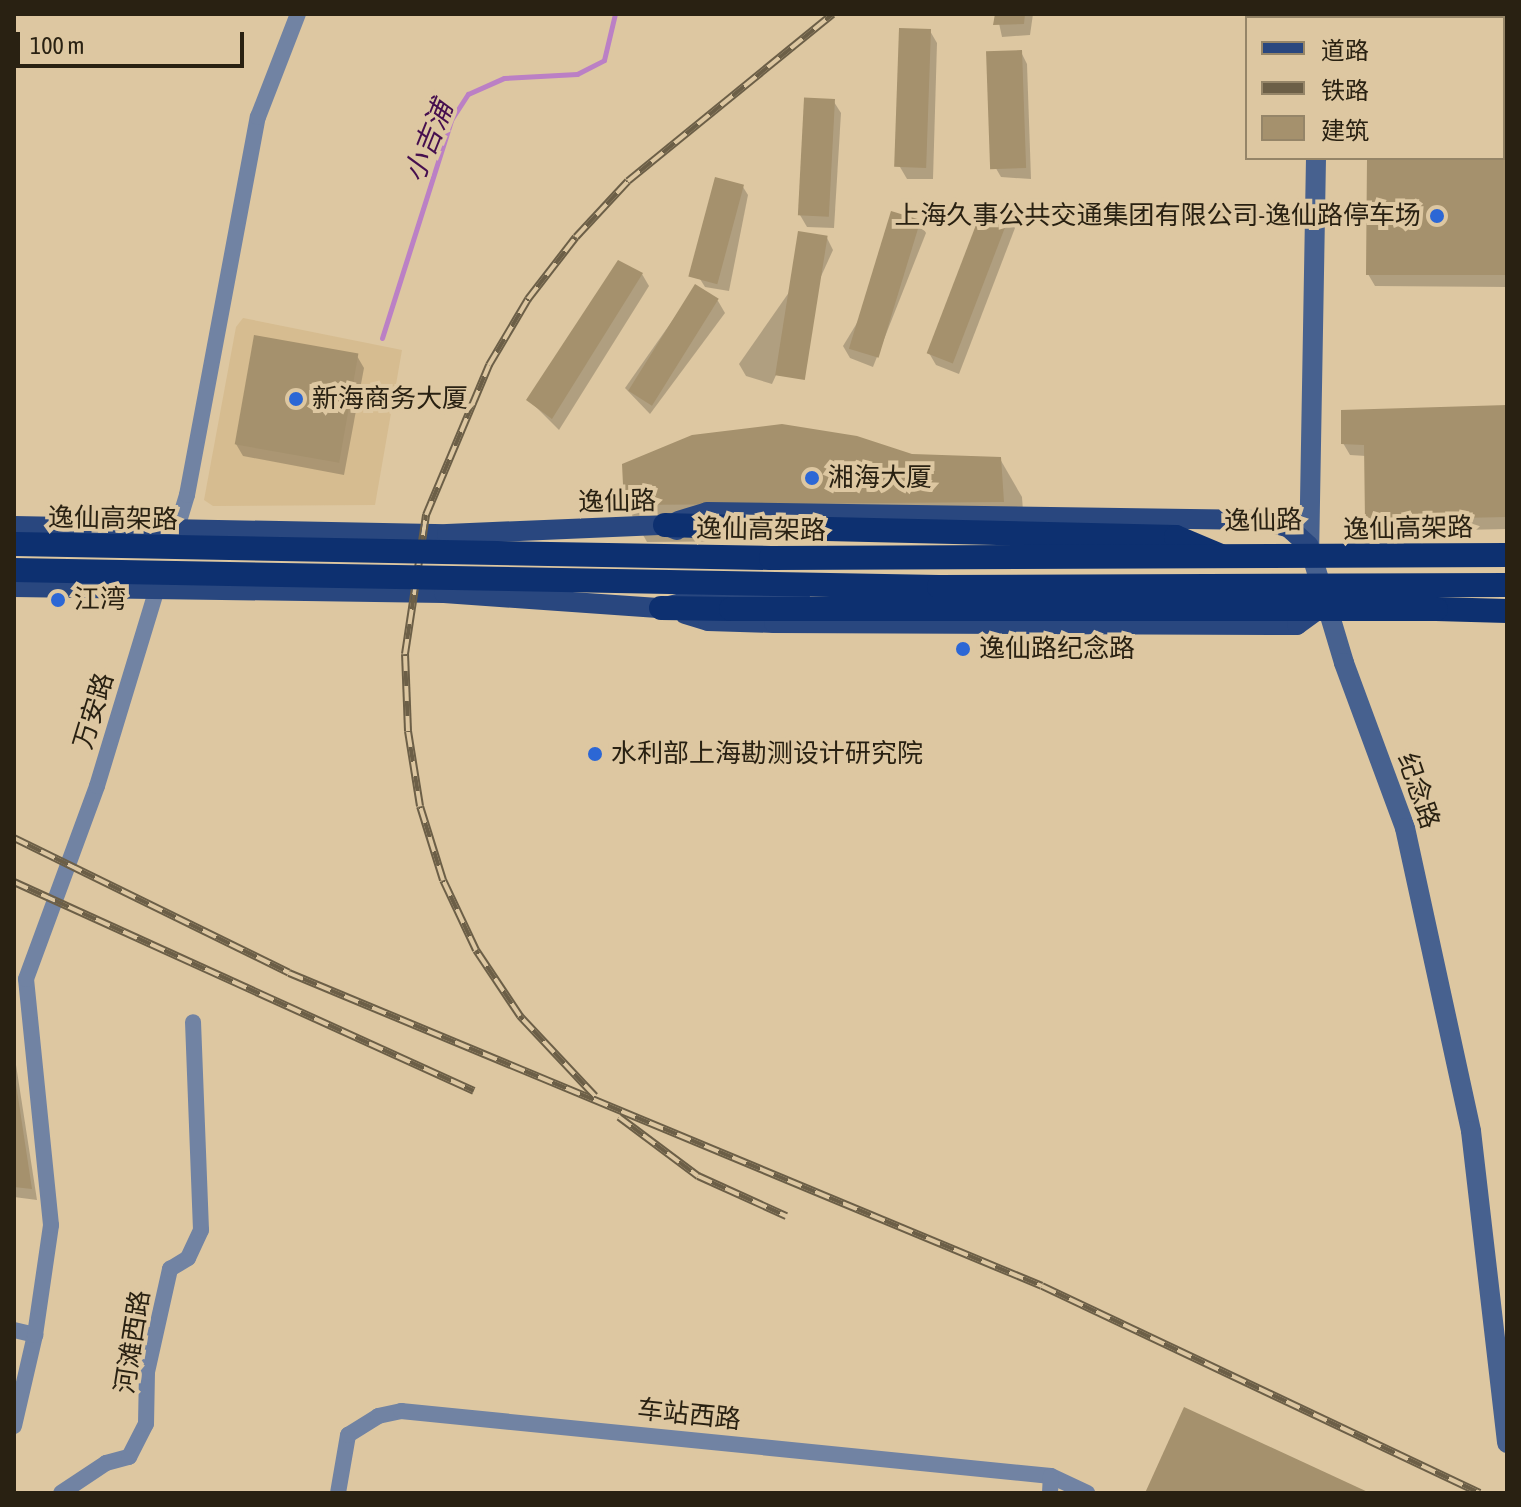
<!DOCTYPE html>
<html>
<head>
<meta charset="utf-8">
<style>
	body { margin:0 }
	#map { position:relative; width:1521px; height:1507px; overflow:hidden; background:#ddc7a1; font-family:"Asap Condensed","Noto Sans SC",sans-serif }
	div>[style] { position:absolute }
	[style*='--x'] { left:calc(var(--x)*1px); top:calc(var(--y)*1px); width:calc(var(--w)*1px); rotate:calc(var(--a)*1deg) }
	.built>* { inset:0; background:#d6bc90 }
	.shadow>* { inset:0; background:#0003 }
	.stream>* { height:5px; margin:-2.5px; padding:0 2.5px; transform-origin:2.5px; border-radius:2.5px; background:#bb80c5 }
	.building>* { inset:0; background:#a5916d; transform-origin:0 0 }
	.street>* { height:16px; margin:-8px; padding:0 8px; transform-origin:8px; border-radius:8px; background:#7183a3 }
	.secondary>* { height:20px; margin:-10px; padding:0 10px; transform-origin:10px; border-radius:10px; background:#47618f }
	.primary>* { height:20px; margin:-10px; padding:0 10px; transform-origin:10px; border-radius:10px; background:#29477f }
	.highway>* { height:24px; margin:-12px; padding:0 12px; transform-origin:12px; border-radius:12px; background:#0d3070 }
	.rail>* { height:8px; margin-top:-4px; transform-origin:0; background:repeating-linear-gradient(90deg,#ddc7a1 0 15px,#6c5f47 0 30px); box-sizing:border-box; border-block:2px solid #6c5f47 }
	.highway-bridge>* { height:24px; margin:-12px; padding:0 12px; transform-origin:12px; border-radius:12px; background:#0d3070 }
	.dots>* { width:22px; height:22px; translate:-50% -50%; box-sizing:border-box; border:4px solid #ddc7a1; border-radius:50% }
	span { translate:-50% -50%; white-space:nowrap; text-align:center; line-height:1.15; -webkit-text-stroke:8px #ddc7a1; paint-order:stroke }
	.poi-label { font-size:26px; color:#292112 }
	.right { translate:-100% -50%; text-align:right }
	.left { translate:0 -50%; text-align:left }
	.street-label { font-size:26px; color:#292112 }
	.water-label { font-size:28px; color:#460f4f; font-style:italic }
	.frame { position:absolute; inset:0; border:16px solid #292112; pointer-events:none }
	.legend { position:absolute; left:1245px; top:16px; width:260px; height:144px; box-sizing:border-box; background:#ddc7a1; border:2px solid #958568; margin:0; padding:10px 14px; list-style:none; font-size:24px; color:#292112 }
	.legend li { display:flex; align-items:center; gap:16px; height:40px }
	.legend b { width:40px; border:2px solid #958568 }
	.scale { position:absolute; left:16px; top:32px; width:228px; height:36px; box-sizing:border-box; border:4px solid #292112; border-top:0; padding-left:10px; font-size:24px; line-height:28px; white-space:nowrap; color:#292112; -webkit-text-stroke:6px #ddc7a1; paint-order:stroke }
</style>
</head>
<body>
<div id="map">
	<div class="built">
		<div style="clip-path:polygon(243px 318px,402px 350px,375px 505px,213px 506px,204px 500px,236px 327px)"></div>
	</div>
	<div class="shadow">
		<div style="clip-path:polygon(997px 14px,1033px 14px,1030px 35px,1002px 37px)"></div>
		<div style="clip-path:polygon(930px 31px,937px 43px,933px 179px,907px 179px,900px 167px)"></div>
		<div style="clip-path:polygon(1021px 52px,1027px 64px,1031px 179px,1001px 177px,994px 165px)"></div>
		<div style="clip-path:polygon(1503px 85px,1507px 85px,1507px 287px,1375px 286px,1368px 274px,1369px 158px,1503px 158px)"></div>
		<div style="clip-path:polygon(834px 102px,841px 113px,834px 228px,807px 227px,800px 215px)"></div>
		<div style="clip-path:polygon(743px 187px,748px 195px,729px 291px,705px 287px,700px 279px)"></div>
		<div style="clip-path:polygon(1008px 216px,1015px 228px,959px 374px,936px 365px,929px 353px)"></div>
		<div style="clip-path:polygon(919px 221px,926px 233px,873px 367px,850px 358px,843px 346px)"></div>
		<div style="clip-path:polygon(827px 238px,833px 250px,772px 384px,746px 376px,739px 364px)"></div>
		<div style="clip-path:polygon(642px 274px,649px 286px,559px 430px,529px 400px)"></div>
		<div style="clip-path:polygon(696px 287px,718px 301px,725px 313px,650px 414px,625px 388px)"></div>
		<div style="clip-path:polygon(357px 356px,364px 368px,344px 475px,243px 456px,236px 444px)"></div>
		<div style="clip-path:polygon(1507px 407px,1507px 529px,1373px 532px,1367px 520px,1366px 456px,1350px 455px,1343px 443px)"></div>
		<div style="clip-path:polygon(911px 456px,1000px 459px,1022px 497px,1025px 539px,647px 542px,626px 505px)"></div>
		<div style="clip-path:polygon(14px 1051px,14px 1052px,37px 1200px,14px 1197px)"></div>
	</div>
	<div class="stream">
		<div style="--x:382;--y:338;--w:229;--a:-72.4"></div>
		<div style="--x:451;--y:120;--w:31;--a:-57"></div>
		<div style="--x:468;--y:94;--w:39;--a:-24"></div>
		<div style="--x:504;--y:78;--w:73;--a:-3.1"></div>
		<div style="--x:577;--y:74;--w:30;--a:-27"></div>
		<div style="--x:604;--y:60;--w:47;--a:-76.6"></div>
	</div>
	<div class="building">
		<div style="clip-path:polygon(995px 14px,1025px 14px,1024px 24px,993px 25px)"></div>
		<div style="left:931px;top:29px;width:139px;height:32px;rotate:92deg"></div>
		<div style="left:1022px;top:50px;width:118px;height:36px;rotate:88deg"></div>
		<div style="clip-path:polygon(1503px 83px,1507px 83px,1507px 275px,1366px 275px,1367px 158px,1503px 158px)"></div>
		<div style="left:835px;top:99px;width:118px;height:31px;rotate:93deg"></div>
		<div style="left:715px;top:177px;width:30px;height:103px;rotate:15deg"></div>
		<div style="left:984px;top:204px;width:28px;height:160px;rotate:21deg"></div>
		<div style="left:891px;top:211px;width:31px;height:144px;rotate:17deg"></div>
		<div style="left:798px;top:231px;width:30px;height:146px;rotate:9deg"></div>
		<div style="clip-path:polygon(618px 260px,643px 273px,552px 419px,526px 400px)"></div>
		<div style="left:695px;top:284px;width:28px;height:126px;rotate:32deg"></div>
		<div style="left:254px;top:335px;width:106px;height:111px;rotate:10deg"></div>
		<div style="clip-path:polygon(1507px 405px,1507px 517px,1365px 520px,1364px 445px,1341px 444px,1341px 410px)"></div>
		<div style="clip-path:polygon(782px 424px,857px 436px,912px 454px,1001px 457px,1004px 502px,624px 505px,622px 464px,692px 435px)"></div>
		<div style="clip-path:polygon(14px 1084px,16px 1084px,32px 1189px,14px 1187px)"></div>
		<div style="clip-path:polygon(1184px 1407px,1370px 1493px,1145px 1493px)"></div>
	</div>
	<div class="street">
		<div style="--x:174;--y:538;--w:45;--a:-73.2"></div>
		<div style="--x:187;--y:495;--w:385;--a:-79.4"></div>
		<div style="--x:258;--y:117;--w:110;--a:-68.8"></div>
		<div style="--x:14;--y:1330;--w:22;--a:13"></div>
		<div style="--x:14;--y:1426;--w:93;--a:-77"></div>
		<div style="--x:35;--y:1335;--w:111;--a:-81.7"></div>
		<div style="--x:51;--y:1225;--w:247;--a:-95.8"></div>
		<div style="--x:26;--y:979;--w:206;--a:-69.8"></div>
		<div style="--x:97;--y:786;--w:216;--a:-73.1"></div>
		<div style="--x:61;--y:1493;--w:54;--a:-33.7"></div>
		<div style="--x:106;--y:1463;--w:24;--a:-15"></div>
		<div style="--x:129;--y:1457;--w:37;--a:-63"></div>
		<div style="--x:146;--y:1424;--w:52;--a:-88.9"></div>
		<div style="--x:147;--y:1372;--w:106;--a:-77.4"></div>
		<div style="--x:170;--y:1269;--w:21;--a:-31"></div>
		<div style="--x:188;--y:1258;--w:31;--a:-65"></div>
		<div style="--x:201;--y:1230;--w:208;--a:-92.2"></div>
		<div style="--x:338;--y:1493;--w:59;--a:-80.2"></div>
		<div style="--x:348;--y:1435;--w:36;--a:-32"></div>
		<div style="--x:378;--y:1416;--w:24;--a:-12"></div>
		<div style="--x:401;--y:1411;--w:653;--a:5.71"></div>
		<div style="--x:1051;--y:1476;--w:40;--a:25"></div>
		<div style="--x:1050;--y:1493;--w:17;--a:-87"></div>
	</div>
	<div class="secondary">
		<div style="--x:1318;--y:18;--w:4;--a:-90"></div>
		<div style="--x:1316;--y:158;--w:388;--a:91"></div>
		<div style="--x:1309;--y:546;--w:122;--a:73.3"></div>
		<div style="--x:1344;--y:663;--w:176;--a:69.7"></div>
		<div style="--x:1405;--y:828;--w:310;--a:77.7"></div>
		<div style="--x:1471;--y:1131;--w:314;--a:83.4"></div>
	</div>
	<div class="primary">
		<div style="--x:678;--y:521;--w:30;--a:-17"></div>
		<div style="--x:707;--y:512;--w:552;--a:0.83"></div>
		<div style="--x:1259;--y:520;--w:30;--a:14"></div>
		<div style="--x:1288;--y:527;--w:28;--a:42"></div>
		<div style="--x:14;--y:526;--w:433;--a:1.1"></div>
		<div style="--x:447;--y:534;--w:218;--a:-2.4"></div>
		<div style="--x:665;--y:525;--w:13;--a:23"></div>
		<div style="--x:14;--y:587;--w:430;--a:0.8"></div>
		<div style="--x:444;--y:593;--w:218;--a:4"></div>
		<div style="--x:661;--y:608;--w:51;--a:-13.5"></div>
		<div style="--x:711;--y:596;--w:89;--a:0.6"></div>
		<div style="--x:685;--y:614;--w:24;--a:17"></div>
		<div style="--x:708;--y:621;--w:66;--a:1.7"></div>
		<div style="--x:774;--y:623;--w:523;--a:0.22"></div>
		<div style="--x:1297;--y:625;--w:31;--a:-36"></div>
	</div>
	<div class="highway">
		<div style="--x:665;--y:525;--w:72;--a:1.6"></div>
		<div style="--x:661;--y:608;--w:70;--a:0.8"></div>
		<div style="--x:1436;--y:609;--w:71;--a:1.6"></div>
	</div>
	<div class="rail">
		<div style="--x:14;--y:838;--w:306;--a:26.1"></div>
		<div style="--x:289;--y:973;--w:815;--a:22.57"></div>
		<div style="--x:1042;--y:1286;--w:484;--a:25.3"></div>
		<div style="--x:14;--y:882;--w:505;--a:24.43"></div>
		<div style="--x:595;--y:1096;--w:110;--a:-133.2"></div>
		<div style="--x:520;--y:1016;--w:79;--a:-123.7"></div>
		<div style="--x:476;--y:950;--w:77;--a:-115.2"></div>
		<div style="--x:443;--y:880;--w:77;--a:-107.3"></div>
		<div style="--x:420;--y:806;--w:76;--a:-99.1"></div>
		<div style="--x:408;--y:731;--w:77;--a:-92.2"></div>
		<div style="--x:405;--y:654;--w:141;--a:-81.4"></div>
		<div style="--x:426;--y:515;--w:163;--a:-67.2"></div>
		<div style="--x:489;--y:365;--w:77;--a:-59.4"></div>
		<div style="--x:528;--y:299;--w:78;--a:-52.3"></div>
		<div style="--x:576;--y:237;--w:76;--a:-47.1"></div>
		<div style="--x:628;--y:181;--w:264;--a:-39.2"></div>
		<div style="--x:619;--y:1117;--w:99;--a:36.8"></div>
		<div style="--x:698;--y:1176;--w:97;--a:24.4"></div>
	</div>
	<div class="highway-bridge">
		<div style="--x:737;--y:527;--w:439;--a:1.3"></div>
		<div style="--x:1176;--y:537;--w:49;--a:22.9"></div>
		<div style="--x:14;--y:544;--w:757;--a:1.06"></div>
		<div style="--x:771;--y:558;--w:736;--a:-0.23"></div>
		<div style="--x:14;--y:570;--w:925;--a:1.05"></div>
		<div style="--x:939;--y:587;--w:568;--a:-0.2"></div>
		<div style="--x:731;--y:609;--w:705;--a:0"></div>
	</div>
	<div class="dots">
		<div style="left:1437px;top:216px;background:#2c67d5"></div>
		<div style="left:296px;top:399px;background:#2c67d5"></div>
		<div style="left:812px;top:478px;background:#2c67d5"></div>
		<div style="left:58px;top:600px;background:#2c67d5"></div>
		<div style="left:963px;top:649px;background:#2c67d5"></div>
		<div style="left:595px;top:754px;background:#2c67d5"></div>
	</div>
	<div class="poi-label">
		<span class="right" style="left:1421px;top:216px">上海久事公共交通集团有限公司-逸仙路停车场</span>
		<span class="left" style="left:312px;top:399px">新海商务大厦</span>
		<span class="left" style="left:828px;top:478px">湘海大厦</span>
		<span class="left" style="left:74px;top:600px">江湾</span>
		<span class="left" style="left:979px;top:649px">逸仙路纪念路</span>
		<span class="left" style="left:611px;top:754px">水利部上海勘测设计研究院</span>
	</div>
	<div class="street-label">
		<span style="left:617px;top:502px;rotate:-1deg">逸仙路</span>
		<span style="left:113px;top:519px;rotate:1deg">逸仙高架路</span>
		<span style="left:1263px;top:521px;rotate:-1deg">逸仙路</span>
		<span style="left:1408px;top:529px;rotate:-1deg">逸仙高架路</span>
		<span style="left:761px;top:530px;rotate:1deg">逸仙高架路</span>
		<span style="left:94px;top:711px;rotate:-73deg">万安路</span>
		<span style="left:1418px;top:791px;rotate:71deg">纪念路</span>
		<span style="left:133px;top:1342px;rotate:-81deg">河滩西路</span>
		<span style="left:689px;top:1415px;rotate:6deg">车站西路</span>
	</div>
	<div class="water-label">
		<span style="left:428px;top:141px;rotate:-68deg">小吉浦</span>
	</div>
	<div class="frame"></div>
	<ul class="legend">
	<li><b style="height:10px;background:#29477f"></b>道路</li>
	<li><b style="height:10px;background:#6c5f47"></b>铁路</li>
	<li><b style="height:22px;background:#a5916d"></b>建筑</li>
	</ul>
	<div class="scale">100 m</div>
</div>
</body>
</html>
